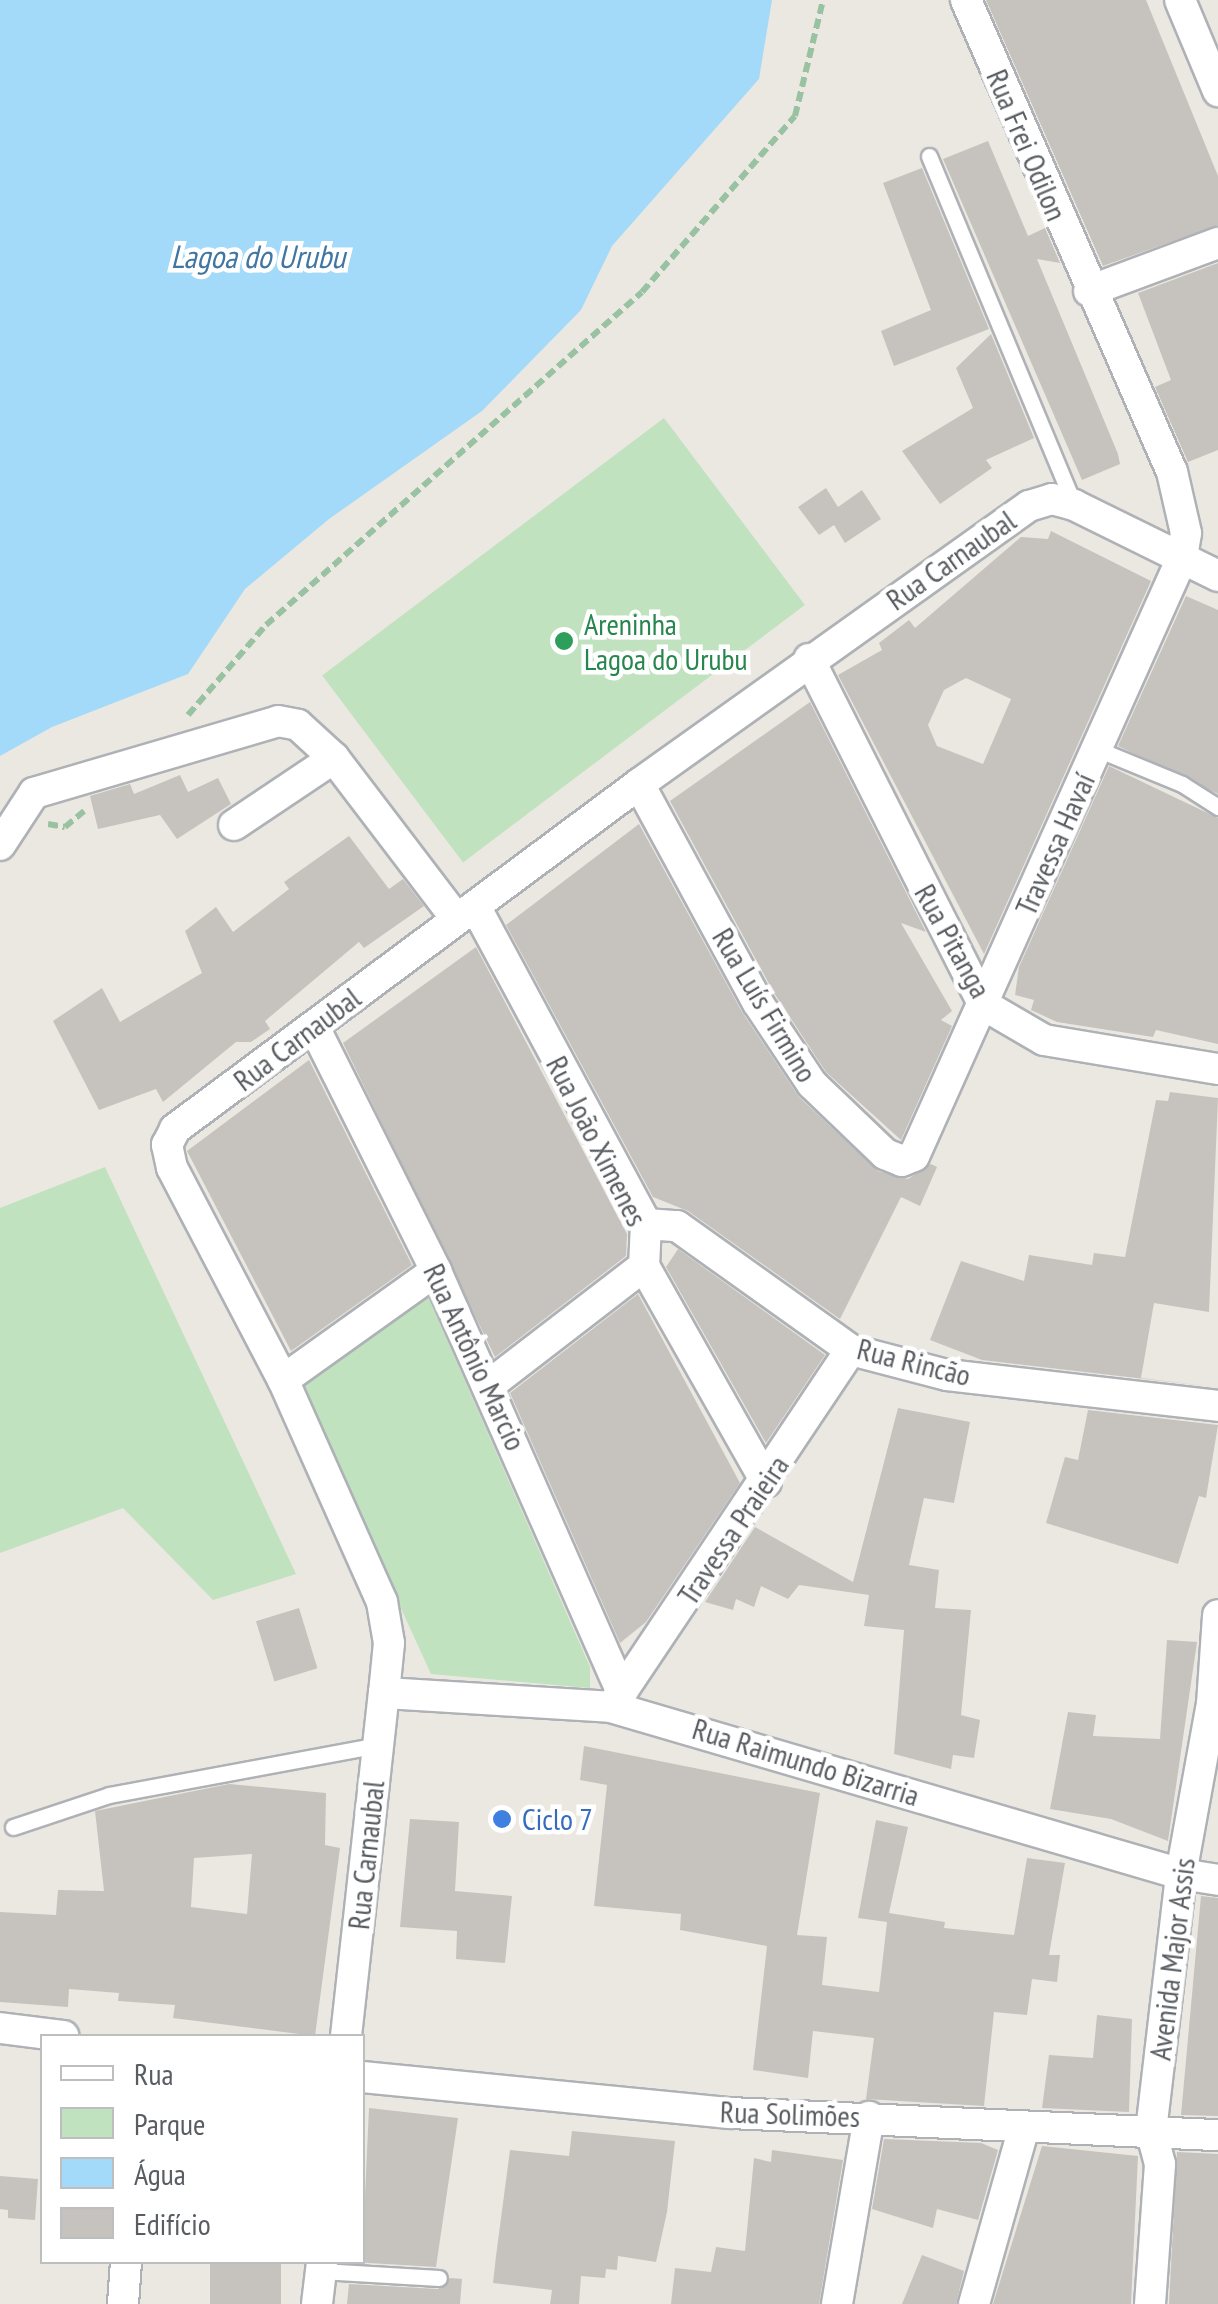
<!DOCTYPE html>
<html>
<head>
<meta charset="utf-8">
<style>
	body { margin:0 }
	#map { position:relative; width:1218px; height:2304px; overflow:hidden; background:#ebe8e1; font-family:"PT Sans Narrow",sans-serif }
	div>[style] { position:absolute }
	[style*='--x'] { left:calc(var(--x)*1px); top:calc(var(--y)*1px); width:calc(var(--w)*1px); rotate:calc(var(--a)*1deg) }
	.green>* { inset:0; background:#c1e2be; transform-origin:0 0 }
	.water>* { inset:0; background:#a3daf9 }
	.building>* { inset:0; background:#c6c3be; transform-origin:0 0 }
	.path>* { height:6px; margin-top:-3px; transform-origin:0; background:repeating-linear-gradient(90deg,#98c2a1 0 10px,transparent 0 15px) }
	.roads { filter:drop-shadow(2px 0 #aeb2b6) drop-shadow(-2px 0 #aeb2b6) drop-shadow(0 2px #aeb2b6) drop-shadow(0 -2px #aeb2b6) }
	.lane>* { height:15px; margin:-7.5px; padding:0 7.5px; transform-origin:7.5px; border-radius:7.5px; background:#fff }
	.street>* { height:30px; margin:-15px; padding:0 15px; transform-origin:15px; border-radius:15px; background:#fff }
	.dots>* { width:28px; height:28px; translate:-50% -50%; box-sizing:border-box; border:5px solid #fff; border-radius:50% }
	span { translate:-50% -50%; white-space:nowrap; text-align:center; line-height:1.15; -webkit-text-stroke:9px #fff; paint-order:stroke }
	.street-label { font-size:30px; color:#595d61 }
	.leisure-label { font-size:30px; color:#27864d }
	.left { translate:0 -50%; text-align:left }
	.shop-label { font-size:30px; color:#366cbe }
	.water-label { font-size:32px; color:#4076a1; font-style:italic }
	.legend { position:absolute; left:40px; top:2034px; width:325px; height:230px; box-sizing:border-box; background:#fff; border:2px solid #bdbec0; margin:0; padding:12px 18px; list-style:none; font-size:30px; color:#595d61 }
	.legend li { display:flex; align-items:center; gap:20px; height:50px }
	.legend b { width:50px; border:2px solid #bdbec0 }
</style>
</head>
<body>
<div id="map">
	<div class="green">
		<div style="left:664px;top:418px;width:234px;height:428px;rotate:53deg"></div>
		<div style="clip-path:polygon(105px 1167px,296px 1574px,213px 1600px,123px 1508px,0 1553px,0 1208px)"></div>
		<div style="clip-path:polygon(423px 1285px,590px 1667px,590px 1688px,431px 1674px,297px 1381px)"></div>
	</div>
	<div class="water">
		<div style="clip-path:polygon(0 0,772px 0,759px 79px,612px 246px,581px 310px,482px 411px,329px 519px,245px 589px,188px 674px,52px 727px,0 756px)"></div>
	</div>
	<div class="building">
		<div style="clip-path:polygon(986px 0,1146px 0,1218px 176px,1218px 225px,1103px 266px)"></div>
		<div style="clip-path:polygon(988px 141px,1028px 236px,1045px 228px,1060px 263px,1037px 259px,1118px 454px,1120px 464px,1082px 480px,943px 159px)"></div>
		<div style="clip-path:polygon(922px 168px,989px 329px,894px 366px,881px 331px,931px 310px,883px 183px)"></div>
		<div style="clip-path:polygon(1218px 263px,1218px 450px,1188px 462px,1155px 387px,1171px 380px,1138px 293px)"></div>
		<div style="clip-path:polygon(991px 334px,1034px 438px,986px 460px,992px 468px,940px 504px,902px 451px,973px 408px,956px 368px)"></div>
		<div style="clip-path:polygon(826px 488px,838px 507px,862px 490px,881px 519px,845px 543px,834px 525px,819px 535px,798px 507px)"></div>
		<div style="clip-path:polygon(evenodd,1051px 531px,1151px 581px,984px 954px,838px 675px,882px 650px,879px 643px,909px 620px,915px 628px,1021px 537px,1048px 539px,1051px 531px,966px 678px,1011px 699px,983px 764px,937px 746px,928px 725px,944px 690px,966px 678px)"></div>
		<div style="clip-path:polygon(1186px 596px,1218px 610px,1218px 794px,1118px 746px)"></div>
		<div style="clip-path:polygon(810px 702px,926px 932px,901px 923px,952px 1011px,941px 1020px,952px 1026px,901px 1140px,826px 1072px,774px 993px,670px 801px)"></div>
		<div style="clip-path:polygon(1109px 766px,1218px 818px,1218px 1044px,1156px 1030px,1153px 1037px,1057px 1022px,1031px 1010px,1034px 1000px,1015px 995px,1019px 967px)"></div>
		<div style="clip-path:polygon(180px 775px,188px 792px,218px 778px,231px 804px,177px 839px,160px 815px,98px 829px,90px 796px,130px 784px,134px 794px)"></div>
		<div style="clip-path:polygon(639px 824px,742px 1012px,799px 1097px,878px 1171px,908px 1179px,931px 1164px,937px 1167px,920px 1206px,901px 1197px,840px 1319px,688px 1211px,653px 1197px,506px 925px)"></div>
		<div style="clip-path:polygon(349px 836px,389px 889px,403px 879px,424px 906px,364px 948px,359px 942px,265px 1021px,270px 1029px,251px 1042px,236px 1042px,163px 1102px,156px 1089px,99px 1110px,53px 1021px,102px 988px,120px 1022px,202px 973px,185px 931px,216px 907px,233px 932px,289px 889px,284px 882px)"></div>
		<div style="clip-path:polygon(476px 947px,627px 1234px,626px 1256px,495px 1357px,343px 1043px)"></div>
		<div style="clip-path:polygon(309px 1060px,412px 1265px,291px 1351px,187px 1151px)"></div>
		<div style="clip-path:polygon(1170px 1092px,1218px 1098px,1209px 1312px,1154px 1303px,1141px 1378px,1214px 1387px,982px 1360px,930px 1340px,961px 1261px,1024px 1281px,1029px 1255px,1092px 1265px,1094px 1253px,1125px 1257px,1156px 1100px,1168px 1101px)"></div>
		<div style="clip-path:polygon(678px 1249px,825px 1355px,766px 1443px,666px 1267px)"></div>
		<div style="clip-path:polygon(638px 1294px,740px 1483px,646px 1622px,620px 1643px,510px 1393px)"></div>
		<div style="clip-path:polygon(898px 1408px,970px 1422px,954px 1503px,924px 1498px,909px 1565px,939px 1570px,935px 1608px,971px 1610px,961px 1715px,980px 1720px,974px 1758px,953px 1755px,951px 1769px,894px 1754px,904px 1630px,864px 1626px,869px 1595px,799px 1585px,788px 1599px,761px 1586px,754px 1607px,736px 1599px,733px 1610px,705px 1602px,755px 1527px,853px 1582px)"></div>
		<div style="clip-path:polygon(1088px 1410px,1218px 1425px,1206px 1498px,1199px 1496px,1178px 1564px,1046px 1523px,1065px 1457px,1078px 1460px)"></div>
		<div style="left:299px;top:1608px;width:63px;height:45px;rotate:73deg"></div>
		<div style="clip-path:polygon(1167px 1640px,1197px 1642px,1168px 1841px,1111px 1819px,1050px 1809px,1068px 1712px,1096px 1715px,1093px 1736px,1160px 1739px)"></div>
		<div style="clip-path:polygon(584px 1746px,820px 1793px,797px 1935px,827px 1937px,822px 1985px,879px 1992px,887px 1922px,858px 1918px,876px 1820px,908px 1827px,889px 1913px,945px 1922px,944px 1928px,1014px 1935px,1027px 1858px,1065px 1863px,1049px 1955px,1060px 1955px,1057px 1982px,1032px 1979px,1027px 2015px,994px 2012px,984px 2106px,866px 2099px,874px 2038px,813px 2031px,808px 2078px,753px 2070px,767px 1946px,680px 1930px,681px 1914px,594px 1906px,607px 1785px,580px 1780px)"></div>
		<div style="clip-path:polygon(evenodd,229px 1784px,326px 1793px,325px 1845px,340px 1848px,315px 2036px,173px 2018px,175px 2005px,118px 2001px,119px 1993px,69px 1989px,68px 2007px,0 2002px,0 1912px,56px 1915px,58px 1890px,104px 1891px,95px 1811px,229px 1784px,252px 1854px,247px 1914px,191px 1907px,194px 1858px,252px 1854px)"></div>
		<div style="clip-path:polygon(410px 1819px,459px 1822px,455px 1891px,512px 1896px,505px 1963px,456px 1959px,457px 1931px,400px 1927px)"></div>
		<div style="clip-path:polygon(1201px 1896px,1218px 1898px,1218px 2116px,1181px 2115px)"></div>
		<div style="clip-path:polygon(1097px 2015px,1132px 2019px,1129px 2112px,1042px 2108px,1049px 2055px,1093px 2058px)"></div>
		<div style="clip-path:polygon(369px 2108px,458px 2118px,436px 2267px,352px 2262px,362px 2262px)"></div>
		<div style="clip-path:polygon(572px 2131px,675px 2141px,667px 2212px,656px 2262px,618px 2256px,617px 2270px,606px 2269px,605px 2278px,581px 2276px,579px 2304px,550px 2304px,552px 2290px,493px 2283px,496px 2256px,510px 2150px,569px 2156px)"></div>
		<div style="clip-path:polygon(884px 2139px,981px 2143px,998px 2150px,978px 2220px,937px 2209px,933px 2228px,872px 2209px)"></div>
		<div style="clip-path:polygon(1042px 2146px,1138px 2156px,1131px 2304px,993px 2304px)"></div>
		<div style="clip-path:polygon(772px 2150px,843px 2160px,819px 2304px,671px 2304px,675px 2268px,711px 2272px,716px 2247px,745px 2251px,754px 2158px,771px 2162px)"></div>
		<div style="clip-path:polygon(1177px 2152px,1218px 2154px,1218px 2304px,1169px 2304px)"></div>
		<div style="clip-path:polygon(0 2176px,38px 2179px,35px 2220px,8px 2218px,8px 2210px,0 2209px)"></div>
		<div style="clip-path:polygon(922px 2255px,964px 2271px,956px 2304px,902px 2304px)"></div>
		<div style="left:210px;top:2262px;width:71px;height:42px"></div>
		<div style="clip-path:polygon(450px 2278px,462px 2279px,460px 2304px,347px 2304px,349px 2284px,438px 2289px)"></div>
	</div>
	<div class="path">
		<div style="--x:188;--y:715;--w:119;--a:-49.1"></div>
		<div style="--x:266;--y:625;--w:502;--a:-41.53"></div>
		<div style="--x:642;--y:292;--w:233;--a:-49"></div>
		<div style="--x:795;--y:116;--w:119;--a:-76.4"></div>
		<div style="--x:48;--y:824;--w:17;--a:10"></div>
		<div style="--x:65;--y:827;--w:25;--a:-40"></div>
	</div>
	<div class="roads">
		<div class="lane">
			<div style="--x:929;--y:156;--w:378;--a:67.4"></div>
			<div style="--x:1097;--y:749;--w:92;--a:22.4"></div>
			<div style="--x:1182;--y:784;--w:43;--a:32.6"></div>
			<div style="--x:13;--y:1827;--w:101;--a:-18.4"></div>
			<div style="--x:109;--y:1795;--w:274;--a:-10.5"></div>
			<div style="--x:321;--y:2271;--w:118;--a:3.4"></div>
		</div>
		<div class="street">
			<div style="--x:1180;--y:0;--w:99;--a:67.3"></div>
			<div style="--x:1089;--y:291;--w:138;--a:-20.4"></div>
			<div style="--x:809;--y:659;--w:388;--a:63.2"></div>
			<div style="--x:984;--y:1005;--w:69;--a:30.3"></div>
			<div style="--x:1044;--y:1040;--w:176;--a:9.5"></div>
			<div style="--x:639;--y:784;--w:249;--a:61.5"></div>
			<div style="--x:758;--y:1003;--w:97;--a:56.3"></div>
			<div style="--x:812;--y:1084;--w:101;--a:43.8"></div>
			<div style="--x:885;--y:1154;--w:18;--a:22"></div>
			<div style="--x:902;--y:1161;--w:13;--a:-23"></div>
			<div style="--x:914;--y:1156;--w:655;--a:-65.86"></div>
			<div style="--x:1182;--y:558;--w:25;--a:-81"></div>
			<div style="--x:1186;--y:533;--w:63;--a:-102.9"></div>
			<div style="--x:1172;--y:472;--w:515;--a:-113.58"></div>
			<div style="--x:234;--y:825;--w:120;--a:-33.8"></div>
			<div style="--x:0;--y:845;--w:62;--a:-56.8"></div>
			<div style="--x:34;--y:793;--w:254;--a:-16.4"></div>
			<div style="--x:278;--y:721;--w:20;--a:11"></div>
			<div style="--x:298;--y:725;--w:49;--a:42.5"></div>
			<div style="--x:334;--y:758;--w:201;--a:52.7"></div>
			<div style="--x:475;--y:906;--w:361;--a:61.7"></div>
			<div style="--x:646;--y:1224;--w:42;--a:92.7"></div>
			<div style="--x:644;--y:1266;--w:248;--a:60.5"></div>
			<div style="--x:314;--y:1027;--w:273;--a:63.4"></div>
			<div style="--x:436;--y:1271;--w:461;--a:66.2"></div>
			<div style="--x:646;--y:1224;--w:31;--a:4"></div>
			<div style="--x:677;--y:1226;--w:214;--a:35.5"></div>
			<div style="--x:851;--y:1350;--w:99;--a:14.6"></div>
			<div style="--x:947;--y:1375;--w:273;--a:6.5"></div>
			<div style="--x:283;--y:1380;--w:188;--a:-35.5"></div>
			<div style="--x:488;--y:1386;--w:197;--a:-37.6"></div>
			<div style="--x:384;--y:1693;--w:227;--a:3.5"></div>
			<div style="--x:611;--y:1707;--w:594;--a:16.33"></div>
			<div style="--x:1181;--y:1874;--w:37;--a:9"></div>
			<div style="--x:613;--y:1705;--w:427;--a:-56.2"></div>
			<div style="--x:0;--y:2028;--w:64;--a:7.2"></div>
			<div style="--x:346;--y:2036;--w:345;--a:-83.7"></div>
			<div style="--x:384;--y:1693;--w:50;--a:-84.3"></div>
			<div style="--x:389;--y:1643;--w:42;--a:-99.7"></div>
			<div style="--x:382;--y:1602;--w:243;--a:-114"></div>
			<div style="--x:283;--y:1380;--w:239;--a:-117.6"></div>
			<div style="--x:172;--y:1168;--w:24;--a:-102"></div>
			<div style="--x:167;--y:1145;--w:18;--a:-63"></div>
			<div style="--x:175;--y:1129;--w:578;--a:-36.63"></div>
			<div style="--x:639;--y:784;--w:479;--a:-35.5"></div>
			<div style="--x:1029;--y:506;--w:24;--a:-17"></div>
			<div style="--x:1052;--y:499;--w:23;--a:15"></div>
			<div style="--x:1074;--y:505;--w:161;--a:26.2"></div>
			<div style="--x:362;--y:2077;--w:370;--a:5.6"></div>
			<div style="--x:730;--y:2113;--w:488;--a:2.6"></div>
			<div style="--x:123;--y:2304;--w:42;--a:-85.9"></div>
			<div style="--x:317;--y:2304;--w:42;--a:-83.2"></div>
			<div style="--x:837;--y:2304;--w:190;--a:-80.3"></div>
			<div style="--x:974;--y:2304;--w:184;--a:-74.2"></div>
			<div style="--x:1150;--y:2304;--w:140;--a:-85.9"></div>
			<div style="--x:1160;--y:2164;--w:34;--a:-105"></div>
			<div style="--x:1151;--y:2131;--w:259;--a:-83.3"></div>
			<div style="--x:1181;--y:1874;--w:173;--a:-79.7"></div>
			<div style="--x:1212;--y:1704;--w:89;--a:-86.1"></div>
		</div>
	</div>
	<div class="dots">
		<div style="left:564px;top:641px;background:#2e9e5b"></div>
		<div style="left:502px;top:1819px;background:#3f7fe0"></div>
	</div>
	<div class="street-label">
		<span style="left:1027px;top:145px;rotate:67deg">Rua Frei Odilon</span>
		<span style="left:951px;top:560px;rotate:-35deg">Rua Carnaubal</span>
		<span style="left:1055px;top:844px;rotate:-66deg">Travessa Havaí</span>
		<span style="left:953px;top:941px;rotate:61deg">Rua Pitanga</span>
		<span style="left:765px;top:1005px;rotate:59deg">Rua Luís Firmino</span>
		<span style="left:297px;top:1039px;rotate:-37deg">Rua Carnaubal</span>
		<span style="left:597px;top:1141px;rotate:63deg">Rua João Ximenes</span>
		<span style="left:475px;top:1357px;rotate:65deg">Rua Antônio Marcio</span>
		<span style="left:914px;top:1362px;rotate:14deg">Rua Rincão</span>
		<span style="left:733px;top:1530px;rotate:-56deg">Travessa Praieira</span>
		<span style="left:806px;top:1762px;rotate:17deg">Rua Raimundo Bizarria</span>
		<span style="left:366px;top:1855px;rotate:-84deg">Rua Carnaubal</span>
		<span style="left:1172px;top:1959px;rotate:-83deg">Avenida Major Assis</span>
		<span style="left:790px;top:2114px;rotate:2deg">Rua Solimões</span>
	</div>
	<div class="leisure-label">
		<span class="left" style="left:584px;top:641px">Areninha<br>Lagoa do Urubu</span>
	</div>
	<div class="shop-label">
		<span class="left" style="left:522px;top:1819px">Ciclo 7</span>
	</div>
	<div class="water-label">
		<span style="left:258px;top:256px">Lagoa do Urubu</span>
	</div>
	<ul class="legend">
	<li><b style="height:12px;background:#fff"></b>Rua</li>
	<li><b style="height:28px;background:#c1e2be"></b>Parque</li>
	<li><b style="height:28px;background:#a3daf9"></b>Água</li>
	<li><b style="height:28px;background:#c6c3be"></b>Edifício</li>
	</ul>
</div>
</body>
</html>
